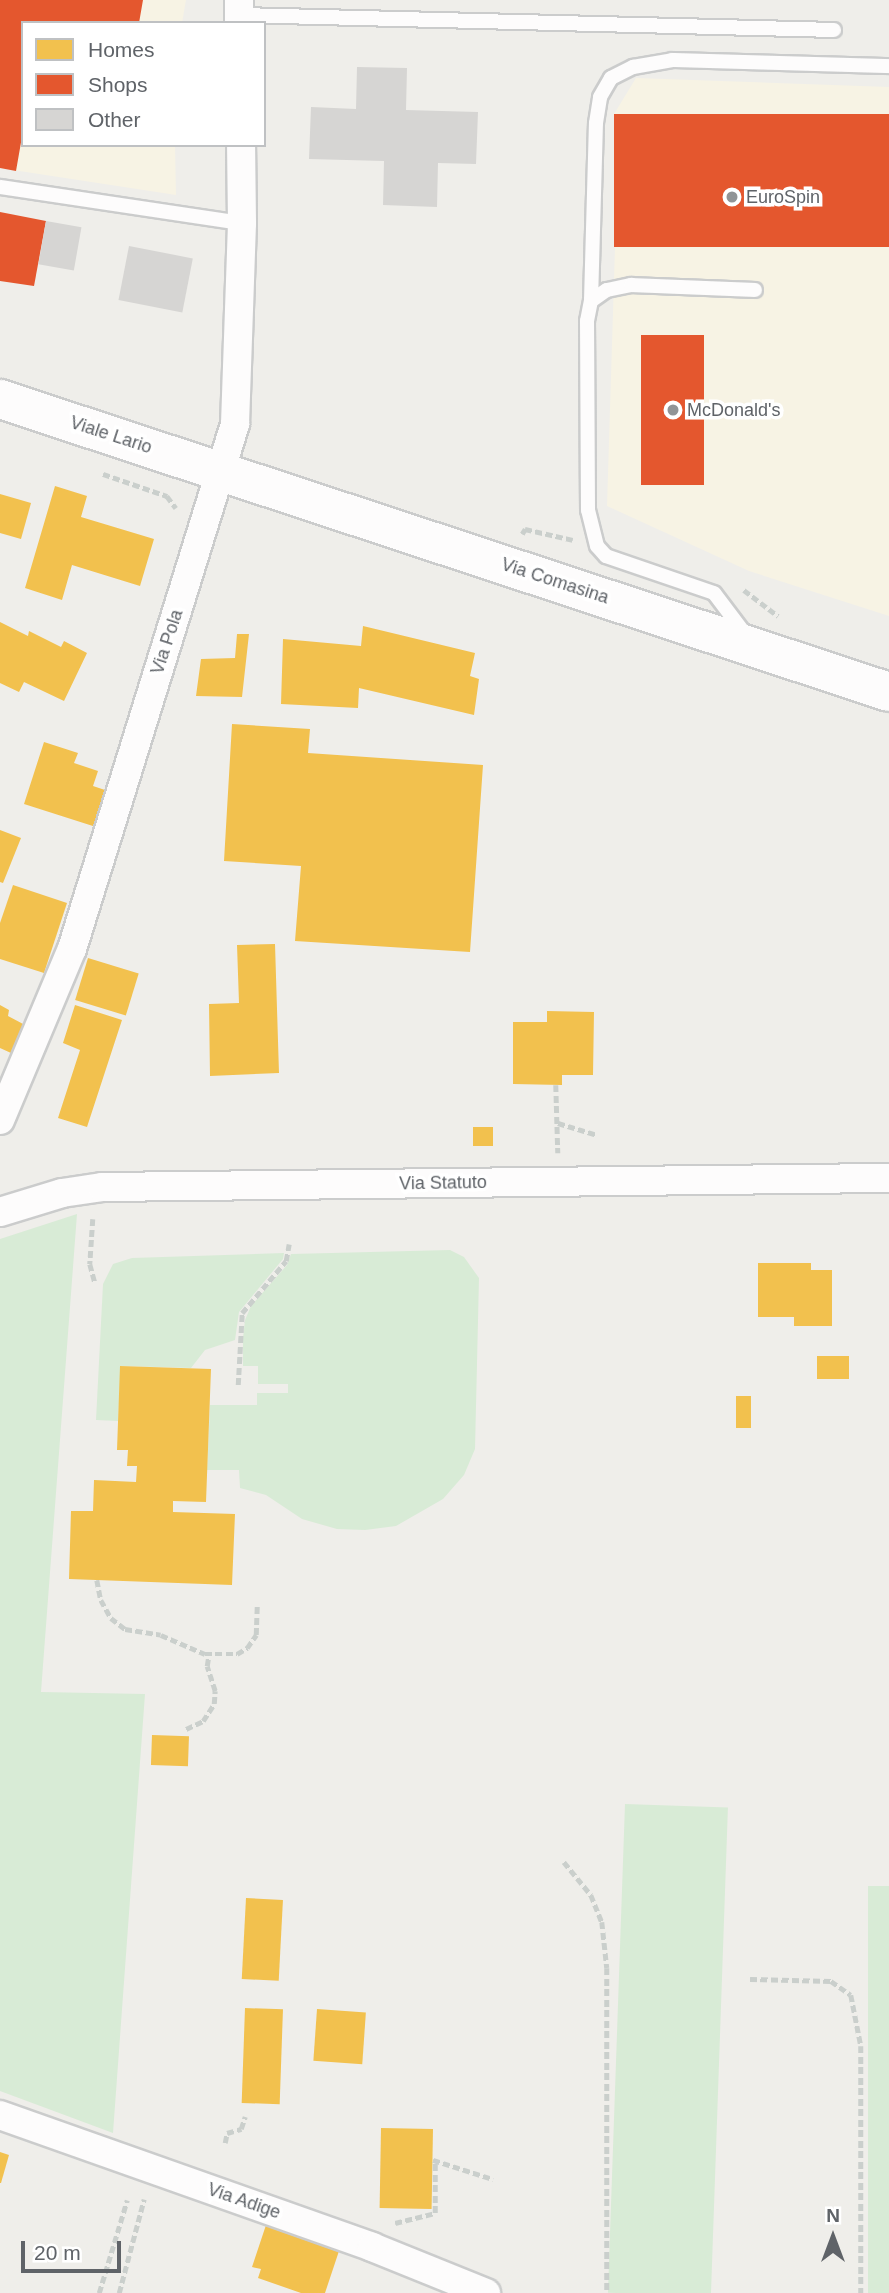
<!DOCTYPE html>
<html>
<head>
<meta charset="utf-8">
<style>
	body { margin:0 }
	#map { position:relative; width:889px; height:2293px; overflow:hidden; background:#efeeea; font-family:Arial,sans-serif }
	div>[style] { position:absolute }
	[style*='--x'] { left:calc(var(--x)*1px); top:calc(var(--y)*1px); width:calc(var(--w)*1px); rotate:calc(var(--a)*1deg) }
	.commercial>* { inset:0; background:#f7f3e4 }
	.green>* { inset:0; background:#d8ebd6; transform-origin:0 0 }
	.homes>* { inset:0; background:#f2c14e; transform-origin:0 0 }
	.shops>* { inset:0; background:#e4572e; transform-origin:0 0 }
	.building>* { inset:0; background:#d6d5d3; transform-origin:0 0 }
	.path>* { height:4.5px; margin-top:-2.25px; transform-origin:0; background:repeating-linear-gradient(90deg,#cacfcc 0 7px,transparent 0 10.5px) }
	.roads { filter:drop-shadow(2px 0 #cbcccc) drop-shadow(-2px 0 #cbcccc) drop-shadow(0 2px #cbcccc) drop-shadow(0 -2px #cbcccc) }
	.lane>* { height:14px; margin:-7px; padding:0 7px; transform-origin:7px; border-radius:7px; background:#fdfcfc }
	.street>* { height:28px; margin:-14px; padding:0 14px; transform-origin:14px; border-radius:14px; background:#fdfcfc }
	.secondary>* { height:38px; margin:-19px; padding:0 19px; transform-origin:19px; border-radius:19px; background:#fdfcfc }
	.dots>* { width:19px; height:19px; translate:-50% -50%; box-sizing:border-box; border:4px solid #fff; border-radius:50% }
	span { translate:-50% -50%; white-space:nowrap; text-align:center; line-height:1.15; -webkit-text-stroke:7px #fff; paint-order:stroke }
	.poi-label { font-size:18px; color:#5f6368 }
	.left { translate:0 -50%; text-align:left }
	.street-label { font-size:18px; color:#5f6368 }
	.legend { position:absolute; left:21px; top:21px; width:245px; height:126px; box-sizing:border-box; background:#fff; border:2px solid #bfc1c3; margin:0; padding:9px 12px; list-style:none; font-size:21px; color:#5f6368 }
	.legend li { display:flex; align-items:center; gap:14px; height:35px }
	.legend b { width:35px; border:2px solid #bfc1c3 }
	.north { position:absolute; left:798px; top:2202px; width:70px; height:70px; -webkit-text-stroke:5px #fff; paint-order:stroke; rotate:0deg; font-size:19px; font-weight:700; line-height:28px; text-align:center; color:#5f6368 }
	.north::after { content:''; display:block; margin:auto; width:24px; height:32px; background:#5f6368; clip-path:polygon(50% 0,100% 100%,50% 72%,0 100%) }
	.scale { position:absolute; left:21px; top:2241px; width:100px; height:32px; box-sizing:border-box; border:4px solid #5f6368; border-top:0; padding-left:9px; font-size:21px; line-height:24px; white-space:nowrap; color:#5f6368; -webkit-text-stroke:5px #fff; paint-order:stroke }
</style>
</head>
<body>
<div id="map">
	<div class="commercial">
		<div style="clip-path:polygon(0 0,186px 0,182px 23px,23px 23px,23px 145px,175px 145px,176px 195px,0 168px)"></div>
		<div style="clip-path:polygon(636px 78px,889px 87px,889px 616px,749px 571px,607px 506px,615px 247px,614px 114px)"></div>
	</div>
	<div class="green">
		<div style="clip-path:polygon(77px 1214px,41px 1692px,145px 1694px,113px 2133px,0 2091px,0 1239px)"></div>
		<div style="clip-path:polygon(450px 1250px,464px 1257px,479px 1278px,475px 1449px,464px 1475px,443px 1499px,396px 1526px,365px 1530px,337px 1529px,302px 1519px,266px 1495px,240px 1488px,239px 1470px,207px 1470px,210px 1405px,257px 1405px,257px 1393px,288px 1393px,288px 1384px,258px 1384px,258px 1366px,243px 1366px,243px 1338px,245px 1320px,251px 1306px,287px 1265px,291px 1254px)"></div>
		<div style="clip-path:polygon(284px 1253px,283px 1259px,239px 1312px,235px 1340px,205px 1350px,191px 1368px,121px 1366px,118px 1421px,96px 1420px,103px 1284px,113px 1264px,132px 1258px)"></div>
		<div style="left:625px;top:1804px;width:103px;height:489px;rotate:2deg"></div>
		<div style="left:868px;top:1886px;width:21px;height:407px"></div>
	</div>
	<div class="homes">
		<div style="clip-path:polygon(55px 486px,87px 496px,81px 517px,154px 539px,140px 586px,72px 565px,62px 600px,25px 588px)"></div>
		<div style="clip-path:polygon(0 494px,31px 503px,21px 539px,0 533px)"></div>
		<div style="clip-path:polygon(0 622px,28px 636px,29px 631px,61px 647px,64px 641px,87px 653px,64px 701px,24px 682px,19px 692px,0 683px)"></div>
		<div style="clip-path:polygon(363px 626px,475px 653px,470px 676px,479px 679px,474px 715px,359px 688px,358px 708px,281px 704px,283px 639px,361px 646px)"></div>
		<div style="clip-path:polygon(237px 634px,249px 634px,242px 697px,196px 696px,201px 659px,235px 658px)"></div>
		<div style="clip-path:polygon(232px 724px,310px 729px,308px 753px,483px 765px,470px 952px,295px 941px,301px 866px,224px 861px)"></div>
		<div style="clip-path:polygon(44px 742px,78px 753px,74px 763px,98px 771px,93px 786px,108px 791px,96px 827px,24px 804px)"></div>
		<div style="clip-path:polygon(0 830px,21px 838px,3px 883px,0 882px)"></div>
		<div style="clip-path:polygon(13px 885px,67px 903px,44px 973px,0 959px,0 923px)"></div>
		<div style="clip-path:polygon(275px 944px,279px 1073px,210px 1076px,209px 1004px,239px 1003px,237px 945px)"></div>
		<div style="left:88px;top:958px;width:53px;height:44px;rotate:17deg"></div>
		<div style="clip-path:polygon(0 1005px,9px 1010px,8px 1016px,25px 1025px,11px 1053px,0 1048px)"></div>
		<div style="clip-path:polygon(75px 1005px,122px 1020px,87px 1127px,58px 1118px,80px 1050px,63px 1043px)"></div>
		<div style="clip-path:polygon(547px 1011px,594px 1012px,593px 1075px,562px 1075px,562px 1085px,513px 1084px,513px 1022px,547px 1022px)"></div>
		<div style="left:473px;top:1127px;width:20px;height:19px"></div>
		<div style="clip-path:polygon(758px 1263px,811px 1263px,811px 1270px,832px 1270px,832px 1326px,794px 1326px,794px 1317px,758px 1317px)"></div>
		<div style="left:817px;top:1356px;width:32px;height:23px"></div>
		<div style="clip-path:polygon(120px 1366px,211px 1369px,206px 1502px,173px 1501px,173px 1512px,235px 1514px,232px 1585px,69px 1579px,71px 1511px,93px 1511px,94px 1480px,136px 1482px,137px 1466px,127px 1466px,128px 1450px,117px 1450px)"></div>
		<div style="left:736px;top:1396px;width:15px;height:32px"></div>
		<div style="left:152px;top:1735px;width:37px;height:30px;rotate:2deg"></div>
		<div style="left:246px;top:1898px;width:37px;height:81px;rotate:3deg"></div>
		<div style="left:245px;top:2008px;width:38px;height:95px;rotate:2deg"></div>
		<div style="left:317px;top:2009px;width:49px;height:52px;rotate:4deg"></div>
		<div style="left:381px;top:2128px;width:52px;height:80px;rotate:1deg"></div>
		<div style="clip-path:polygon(0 2152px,9px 2155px,1px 2183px,0 2183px)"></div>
		<div style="clip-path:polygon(266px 2225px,339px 2251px,325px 2293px,301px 2293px,258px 2278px,261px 2269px,252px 2267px)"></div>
	</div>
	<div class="shops">
		<div style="clip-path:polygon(0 0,143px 0,139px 23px,23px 23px,23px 131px,16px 171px,0 168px)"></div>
		<div style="left:614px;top:114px;width:275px;height:133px"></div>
		<div style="clip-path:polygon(0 212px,46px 221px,34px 286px,0 281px)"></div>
		<div style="left:704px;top:335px;width:150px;height:63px;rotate:90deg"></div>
	</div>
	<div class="building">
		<div style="clip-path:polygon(357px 67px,407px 68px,406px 110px,478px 112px,476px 164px,438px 163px,437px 207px,383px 205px,384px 161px,309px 159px,311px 107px,356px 109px)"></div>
		<div style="left:46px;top:221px;width:36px;height:44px;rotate:10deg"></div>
		<div style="left:129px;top:246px;width:65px;height:55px;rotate:11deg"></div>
	</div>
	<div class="path">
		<div style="--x:103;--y:474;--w:68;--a:19"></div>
		<div style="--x:167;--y:496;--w:15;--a:53"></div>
		<div style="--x:522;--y:534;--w:6;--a:-59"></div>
		<div style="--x:525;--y:529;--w:49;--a:12.9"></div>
		<div style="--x:744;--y:590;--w:43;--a:37.4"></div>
		<div style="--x:556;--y:1085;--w:68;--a:88.3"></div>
		<div style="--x:558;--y:1123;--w:39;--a:17"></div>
		<div style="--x:93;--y:1219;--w:45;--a:93.8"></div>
		<div style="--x:90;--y:1264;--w:20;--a:75"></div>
		<div style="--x:238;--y:1385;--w:72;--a:-86.8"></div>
		<div style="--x:242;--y:1313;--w:68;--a:-49.8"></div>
		<div style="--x:286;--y:1261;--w:17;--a:-80"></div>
		<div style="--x:97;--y:1580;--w:20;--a:79"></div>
		<div style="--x:101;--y:1600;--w:21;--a:61"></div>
		<div style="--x:111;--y:1618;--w:18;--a:38"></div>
		<div style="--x:125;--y:1629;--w:36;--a:9"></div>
		<div style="--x:161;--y:1635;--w:48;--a:23.4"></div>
		<div style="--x:205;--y:1654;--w:32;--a:0"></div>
		<div style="--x:237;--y:1654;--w:12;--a:-31"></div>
		<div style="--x:247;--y:1648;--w:16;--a:-55"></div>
		<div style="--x:256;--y:1635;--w:31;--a:-88"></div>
		<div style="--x:186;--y:1729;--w:19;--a:-25"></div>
		<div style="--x:203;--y:1721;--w:20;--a:-57"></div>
		<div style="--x:214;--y:1704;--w:13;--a:-86"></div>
		<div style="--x:215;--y:1691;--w:26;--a:-108"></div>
		<div style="--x:207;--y:1666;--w:12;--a:-81"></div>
		<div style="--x:564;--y:1862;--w:43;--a:50.7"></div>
		<div style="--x:591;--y:1895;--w:29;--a:68"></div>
		<div style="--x:602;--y:1922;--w:46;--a:83.8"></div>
		<div style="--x:607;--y:1968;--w:325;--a:90"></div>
		<div style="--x:750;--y:1979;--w:81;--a:1.4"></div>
		<div style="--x:831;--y:1981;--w:24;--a:35"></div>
		<div style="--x:851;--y:1995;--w:52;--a:78.9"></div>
		<div style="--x:861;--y:2046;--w:247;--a:90"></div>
		<div style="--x:225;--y:2143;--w:10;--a:-79"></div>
		<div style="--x:227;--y:2133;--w:15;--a:-16"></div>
		<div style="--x:241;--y:2129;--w:13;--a:-72"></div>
		<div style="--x:433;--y:2160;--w:63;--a:17.6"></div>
		<div style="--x:395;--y:2223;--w:41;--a:-14"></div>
		<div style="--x:435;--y:2213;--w:52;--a:-90"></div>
		<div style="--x:99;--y:2293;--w:97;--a:-73.2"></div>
		<div style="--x:119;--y:2293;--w:97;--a:-75.1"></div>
	</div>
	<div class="roads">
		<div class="lane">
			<div style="--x:239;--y:15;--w:595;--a:1.44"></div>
			<div style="--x:0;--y:187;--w:245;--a:8.5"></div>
			<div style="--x:591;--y:301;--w:178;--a:-88.4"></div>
			<div style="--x:596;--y:123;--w:26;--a:-81"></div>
			<div style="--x:600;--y:97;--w:22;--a:-60"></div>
			<div style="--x:611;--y:78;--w:25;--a:-27"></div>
			<div style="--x:633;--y:67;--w:40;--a:-10"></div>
			<div style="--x:672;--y:60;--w:217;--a:1.6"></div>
			<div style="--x:745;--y:634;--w:51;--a:-127.1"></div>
			<div style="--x:714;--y:593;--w:114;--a:-161.1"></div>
			<div style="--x:606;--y:556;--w:13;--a:-132"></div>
			<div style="--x:597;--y:546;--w:37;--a:-104"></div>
			<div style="--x:588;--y:510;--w:189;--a:-90.3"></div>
			<div style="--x:587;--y:321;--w:20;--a:-79"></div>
			<div style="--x:591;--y:301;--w:19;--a:-35"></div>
			<div style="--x:607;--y:290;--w:25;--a:-12"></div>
			<div style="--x:631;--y:285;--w:124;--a:2.3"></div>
		</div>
		<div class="street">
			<div style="--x:239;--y:0;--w:23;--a:90"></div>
			<div style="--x:0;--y:1120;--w:186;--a:-67.2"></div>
			<div style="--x:72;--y:949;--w:550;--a:-72.75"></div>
			<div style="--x:235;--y:424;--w:201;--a:-88"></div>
			<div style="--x:242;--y:223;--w:78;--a:-90.7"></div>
			<div style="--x:0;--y:1212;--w:65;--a:-17"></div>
			<div style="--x:62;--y:1193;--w:40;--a:-8.5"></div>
			<div style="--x:102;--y:1187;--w:787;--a:-0.66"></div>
			<div style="--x:0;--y:2115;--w:395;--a:19.5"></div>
			<div style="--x:372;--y:2247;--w:123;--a:22"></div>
		</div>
		<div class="secondary">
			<div style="--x:0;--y:399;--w:936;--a:18.24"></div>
		</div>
	</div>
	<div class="dots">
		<div style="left:732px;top:197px;background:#919496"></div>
		<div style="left:673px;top:410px;background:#919496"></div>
	</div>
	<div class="poi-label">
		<span class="left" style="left:746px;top:197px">EuroSpin</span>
		<span class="left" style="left:687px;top:410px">McDonald's</span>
	</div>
	<div class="street-label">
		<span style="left:111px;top:435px;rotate:18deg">Viale Lario</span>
		<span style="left:555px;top:581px;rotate:18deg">Via Comasina</span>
		<span style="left:167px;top:642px;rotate:-72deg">Via Pola</span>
		<span style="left:443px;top:1183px;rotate:-1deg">Via Statuto</span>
		<span style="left:244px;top:2201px;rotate:19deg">Via Adige</span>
	</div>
	<ul class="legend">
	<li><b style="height:19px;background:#f2c14e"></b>Homes</li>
	<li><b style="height:19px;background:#e4572e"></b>Shops</li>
	<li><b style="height:19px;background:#d6d5d3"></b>Other</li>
	</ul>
	<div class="north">N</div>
	<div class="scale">20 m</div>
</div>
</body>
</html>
